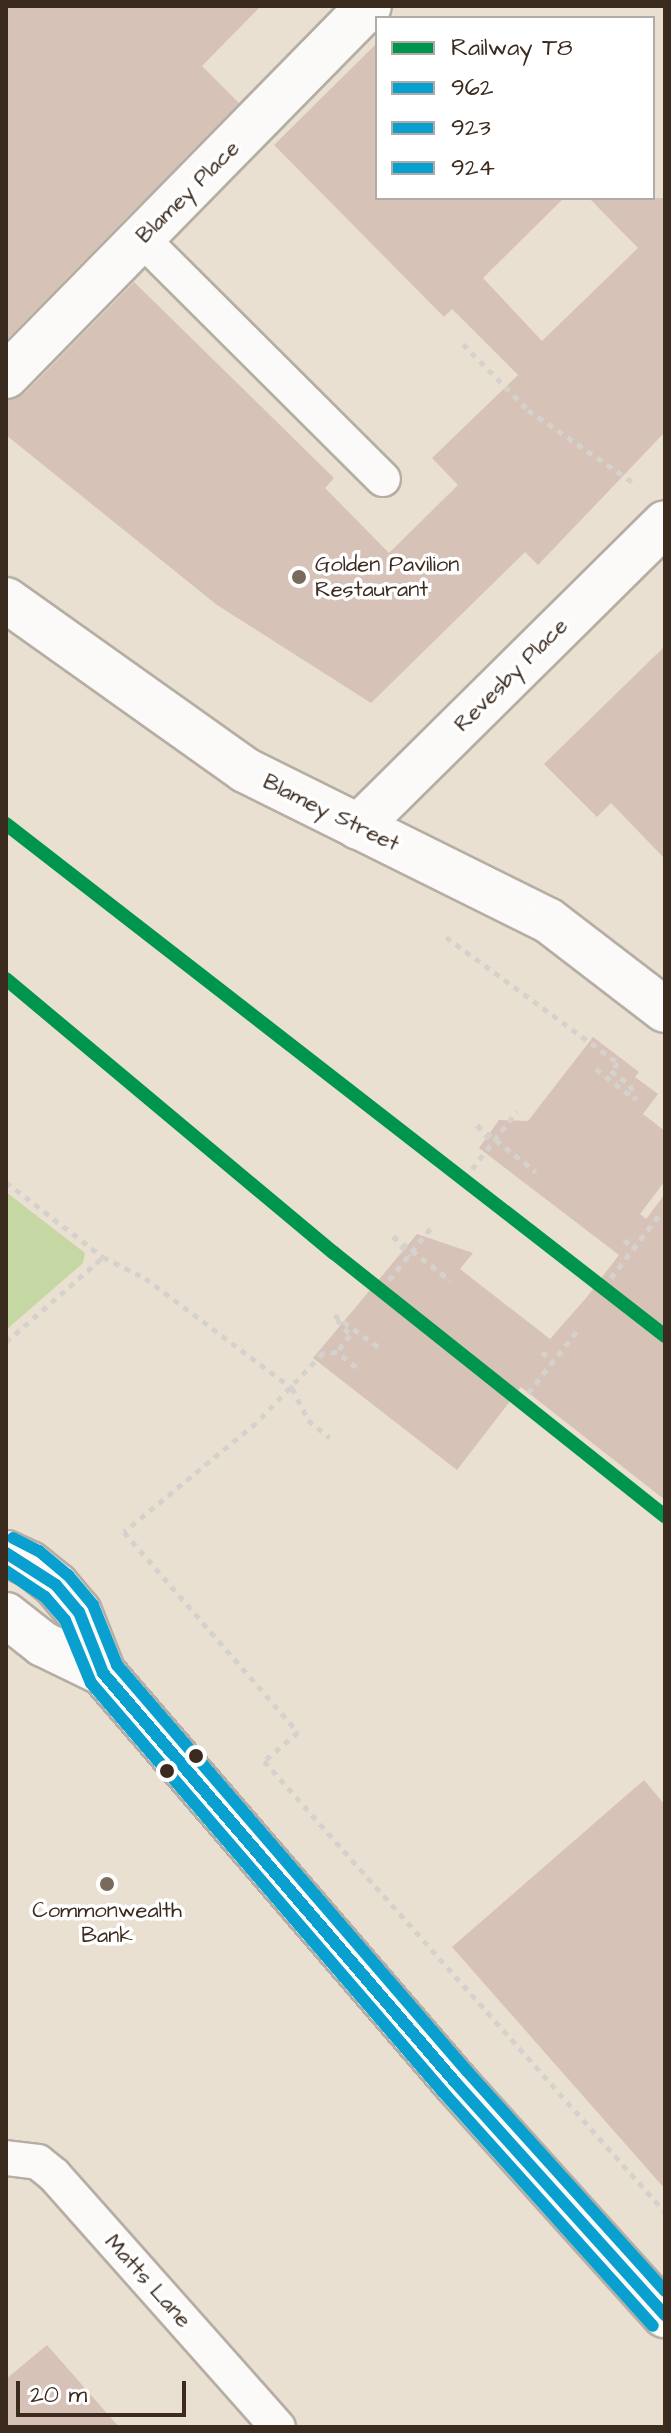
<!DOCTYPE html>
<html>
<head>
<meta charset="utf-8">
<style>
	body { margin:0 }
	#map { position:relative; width:671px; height:2433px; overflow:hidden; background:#eae0d2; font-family:"Architects Daughter",sans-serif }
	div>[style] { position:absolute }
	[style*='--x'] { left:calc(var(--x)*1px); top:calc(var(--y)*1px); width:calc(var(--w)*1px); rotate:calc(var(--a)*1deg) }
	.green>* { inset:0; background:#c5d7a3 }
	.building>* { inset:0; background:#d6c2b7 }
	.path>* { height:5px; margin-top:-2.5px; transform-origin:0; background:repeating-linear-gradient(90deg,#d5d2cd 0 6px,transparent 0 12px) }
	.roads { filter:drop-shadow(2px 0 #b6aea4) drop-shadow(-2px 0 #b6aea4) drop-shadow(0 2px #b6aea4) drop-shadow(0 -2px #b6aea4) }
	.service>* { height:34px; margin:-17px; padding:0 17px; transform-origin:17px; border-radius:17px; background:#fcfaf8 }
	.minor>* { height:44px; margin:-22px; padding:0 22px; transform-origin:22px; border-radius:22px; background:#fcfaf8 }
	.tertiary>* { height:44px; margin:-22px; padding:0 22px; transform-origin:22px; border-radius:22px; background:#fcfaf8 }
	.path-bridge>* { height:5px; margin-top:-2.5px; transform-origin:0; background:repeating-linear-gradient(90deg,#d5d2cd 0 6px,transparent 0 12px) }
	.bus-1>* { height:12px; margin:-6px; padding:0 6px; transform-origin:6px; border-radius:6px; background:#09a0d0 }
	.bus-2>* { height:12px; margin:-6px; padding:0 6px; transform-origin:6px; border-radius:6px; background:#09a0d0 }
	.bus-3>* { height:12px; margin:-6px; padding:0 6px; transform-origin:6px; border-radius:6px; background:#09a0d0 }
	.rail-1>* { height:14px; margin:-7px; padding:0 7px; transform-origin:7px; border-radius:7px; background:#00954c }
	.dots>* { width:22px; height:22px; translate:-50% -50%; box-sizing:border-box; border:4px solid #fff; border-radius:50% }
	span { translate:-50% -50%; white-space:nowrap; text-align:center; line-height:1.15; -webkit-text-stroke:7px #fff; paint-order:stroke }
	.street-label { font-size:22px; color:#3b2a1e }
	.poi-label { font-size:22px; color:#3b2a1e }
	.left { translate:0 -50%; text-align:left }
	.frame { position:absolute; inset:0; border:8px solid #3b2a1e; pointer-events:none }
	.legend { position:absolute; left:375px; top:16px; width:280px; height:184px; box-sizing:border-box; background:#fff; border:2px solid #b1aaa5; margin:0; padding:10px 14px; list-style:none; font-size:24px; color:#3b2a1e }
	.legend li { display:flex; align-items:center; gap:16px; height:40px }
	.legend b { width:40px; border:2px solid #b1aaa5 }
	.scale { position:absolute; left:16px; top:2381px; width:170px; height:36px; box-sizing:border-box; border:4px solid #3b2a1e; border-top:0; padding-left:10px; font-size:24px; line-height:28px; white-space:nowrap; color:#3b2a1e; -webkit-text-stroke:6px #fff; paint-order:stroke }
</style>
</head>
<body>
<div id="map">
	<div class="green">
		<div style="clip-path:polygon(6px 1192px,85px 1253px,83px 1263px,6px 1330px)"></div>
	</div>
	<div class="building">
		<div style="clip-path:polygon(6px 6px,261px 6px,202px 66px,239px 103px,6px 340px)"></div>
		<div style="clip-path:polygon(377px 43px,377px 198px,564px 198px,483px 278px,542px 341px,638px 248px,589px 198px,665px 198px,665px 432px,538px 565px,525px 552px,371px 703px,217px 605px,6px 435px,6px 400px,24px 394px,134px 282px,334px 478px,325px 488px,389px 553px,458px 485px,432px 458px,518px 375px,452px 309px,444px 317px,274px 145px)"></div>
		<div style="clip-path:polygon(665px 646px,665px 859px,611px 803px,597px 817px,544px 764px)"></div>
		<div style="clip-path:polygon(593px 1037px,639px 1072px,635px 1077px,658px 1094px,643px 1114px,665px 1131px,665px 1181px,640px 1214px,646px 1219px,665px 1194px,665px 1500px,521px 1387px,457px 1470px,313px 1358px,417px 1234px,473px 1253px,460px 1269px,550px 1339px,586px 1298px,619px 1255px,479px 1148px,499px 1120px,528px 1121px)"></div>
		<div style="clip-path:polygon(644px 1780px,665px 1805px,665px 2189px,452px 1947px)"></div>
		<div style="clip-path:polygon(47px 2345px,119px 2427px,6px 2427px,6px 2379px)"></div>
	</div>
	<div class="path">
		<div style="--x:463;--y:344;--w:93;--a:45.4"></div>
		<div style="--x:528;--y:410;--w:129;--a:34.6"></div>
		<div style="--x:446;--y:937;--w:213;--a:36.2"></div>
		<div style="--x:618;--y:1063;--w:11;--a:131"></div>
		<div style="--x:611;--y:1071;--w:24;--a:36"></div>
		<div style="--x:630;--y:1085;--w:16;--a:68"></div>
		<div style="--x:596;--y:1069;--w:49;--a:37.6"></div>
		<div style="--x:477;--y:1125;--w:23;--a:50"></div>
		<div style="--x:472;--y:1169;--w:73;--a:-52.2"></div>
		<div style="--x:6;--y:1182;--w:123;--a:37.7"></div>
		<div style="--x:103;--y:1257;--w:47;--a:26.6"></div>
		<div style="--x:145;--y:1278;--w:184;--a:36.8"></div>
		<div style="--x:292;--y:1388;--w:36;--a:63"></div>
		<div style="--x:308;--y:1420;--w:28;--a:39"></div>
		<div style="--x:393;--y:1236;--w:26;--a:51"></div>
		<div style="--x:624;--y:1240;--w:11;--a:38"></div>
		<div style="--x:611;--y:1278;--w:79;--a:-52.7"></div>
		<div style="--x:389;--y:1280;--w:72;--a:-51.2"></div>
		<div style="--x:334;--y:1315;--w:57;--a:35.7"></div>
		<div style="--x:337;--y:1319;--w:21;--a:51"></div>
		<div style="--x:350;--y:1335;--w:21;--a:127"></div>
		<div style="--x:6;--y:1342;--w:129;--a:-41.2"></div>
		<div style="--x:542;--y:1352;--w:14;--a:39"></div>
		<div style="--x:356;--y:1367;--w:24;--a:-142"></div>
		<div style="--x:337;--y:1352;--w:14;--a:176"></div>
		<div style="--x:323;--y:1353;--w:97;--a:133.7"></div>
		<div style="--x:256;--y:1423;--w:171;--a:140.5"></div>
		<div style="--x:124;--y:1532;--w:265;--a:49"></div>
		<div style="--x:298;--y:1732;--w:45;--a:139.5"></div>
		<div style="--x:264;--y:1761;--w:603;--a:48.36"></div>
		<div style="--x:528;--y:1393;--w:79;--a:-51.7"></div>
	</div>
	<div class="roads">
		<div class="service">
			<div style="--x:142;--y:239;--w:340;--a:44.9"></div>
			<div style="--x:6;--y:2158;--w:32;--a:7"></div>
			<div style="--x:38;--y:2162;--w:21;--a:39"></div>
			<div style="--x:54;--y:2175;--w:337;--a:48.4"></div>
		</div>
		<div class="minor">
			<div style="--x:6;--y:376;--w:518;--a:-45.55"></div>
			<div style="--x:6;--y:600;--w:293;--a:35.4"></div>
			<div style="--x:245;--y:770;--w:339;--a:26.4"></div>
			<div style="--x:549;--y:921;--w:146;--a:37.5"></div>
			<div style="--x:358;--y:827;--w:432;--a:-44.7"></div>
		</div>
		<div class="tertiary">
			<div style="--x:6;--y:1553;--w:26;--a:25"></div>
			<div style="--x:30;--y:1564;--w:33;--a:39"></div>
			<div style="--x:56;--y:1585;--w:35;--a:50"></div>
			<div style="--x:79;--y:1612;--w:66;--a:68.5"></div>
			<div style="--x:103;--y:1673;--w:540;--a:49.28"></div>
			<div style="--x:455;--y:2082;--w:314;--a:48"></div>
			<div style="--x:6;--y:1615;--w:47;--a:38.1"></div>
			<div style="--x:43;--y:1644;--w:67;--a:25.8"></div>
		</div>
	</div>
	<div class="path-bridge">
		<div style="--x:477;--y:1125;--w:75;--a:38.5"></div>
		<div style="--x:393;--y:1236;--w:73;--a:37.8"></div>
	</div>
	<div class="bus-1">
		<div style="--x:6;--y:1553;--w:59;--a:32.6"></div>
		<div style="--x:56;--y:1585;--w:35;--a:50"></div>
		<div style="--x:79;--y:1612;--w:66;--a:68.5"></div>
		<div style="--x:103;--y:1673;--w:540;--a:49.28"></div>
		<div style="--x:455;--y:2082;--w:314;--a:48"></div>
	</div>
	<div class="bus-2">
		<div style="--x:6;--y:1571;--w:47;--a:33.7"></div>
		<div style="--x:45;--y:1597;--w:30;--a:49"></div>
		<div style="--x:65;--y:1620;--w:68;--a:67.6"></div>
		<div style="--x:91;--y:1683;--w:540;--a:49.28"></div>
		<div style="--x:443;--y:2092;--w:314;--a:48.1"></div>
	</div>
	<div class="bus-3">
		<div style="--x:13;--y:1538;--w:29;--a:27"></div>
		<div style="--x:39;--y:1551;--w:38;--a:40"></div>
		<div style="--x:68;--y:1575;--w:39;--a:50"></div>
		<div style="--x:93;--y:1605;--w:65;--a:68.2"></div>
		<div style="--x:117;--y:1665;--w:536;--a:49.24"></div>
		<div style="--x:467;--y:2071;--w:296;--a:48"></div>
	</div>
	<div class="rail-1">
		<div style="--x:6;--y:824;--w:835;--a:37.84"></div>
		<div style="--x:6;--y:979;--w:427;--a:39.9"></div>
		<div style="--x:334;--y:1253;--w:423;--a:38.5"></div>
	</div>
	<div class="dots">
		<div style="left:299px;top:577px;background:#786a5d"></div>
		<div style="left:196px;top:1756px;background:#3b2a1e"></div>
		<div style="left:167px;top:1771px;background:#3b2a1e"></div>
		<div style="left:107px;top:1884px;background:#786a5d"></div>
	</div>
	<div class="street-label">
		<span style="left:188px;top:192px;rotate:-45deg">Blamey Place</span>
		<span style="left:511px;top:675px;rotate:-45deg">Revesby Place</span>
		<span style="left:331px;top:813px;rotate:26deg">Blamey Street</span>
		<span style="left:148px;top:2281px;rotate:48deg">Matts Lane</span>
	</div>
	<div class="poi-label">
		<span class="left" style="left:315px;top:577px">Golden Pavilion<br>Restaurant</span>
		<span style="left:107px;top:1923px">Commonwealth<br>Bank</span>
	</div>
	<div class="frame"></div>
	<ul class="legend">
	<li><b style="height:10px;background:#00954c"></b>Railway T8</li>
	<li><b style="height:10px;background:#09a0d0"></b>962</li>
	<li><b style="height:10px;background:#09a0d0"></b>923</li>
	<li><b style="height:10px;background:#09a0d0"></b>924</li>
	</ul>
	<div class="scale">20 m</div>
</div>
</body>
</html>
